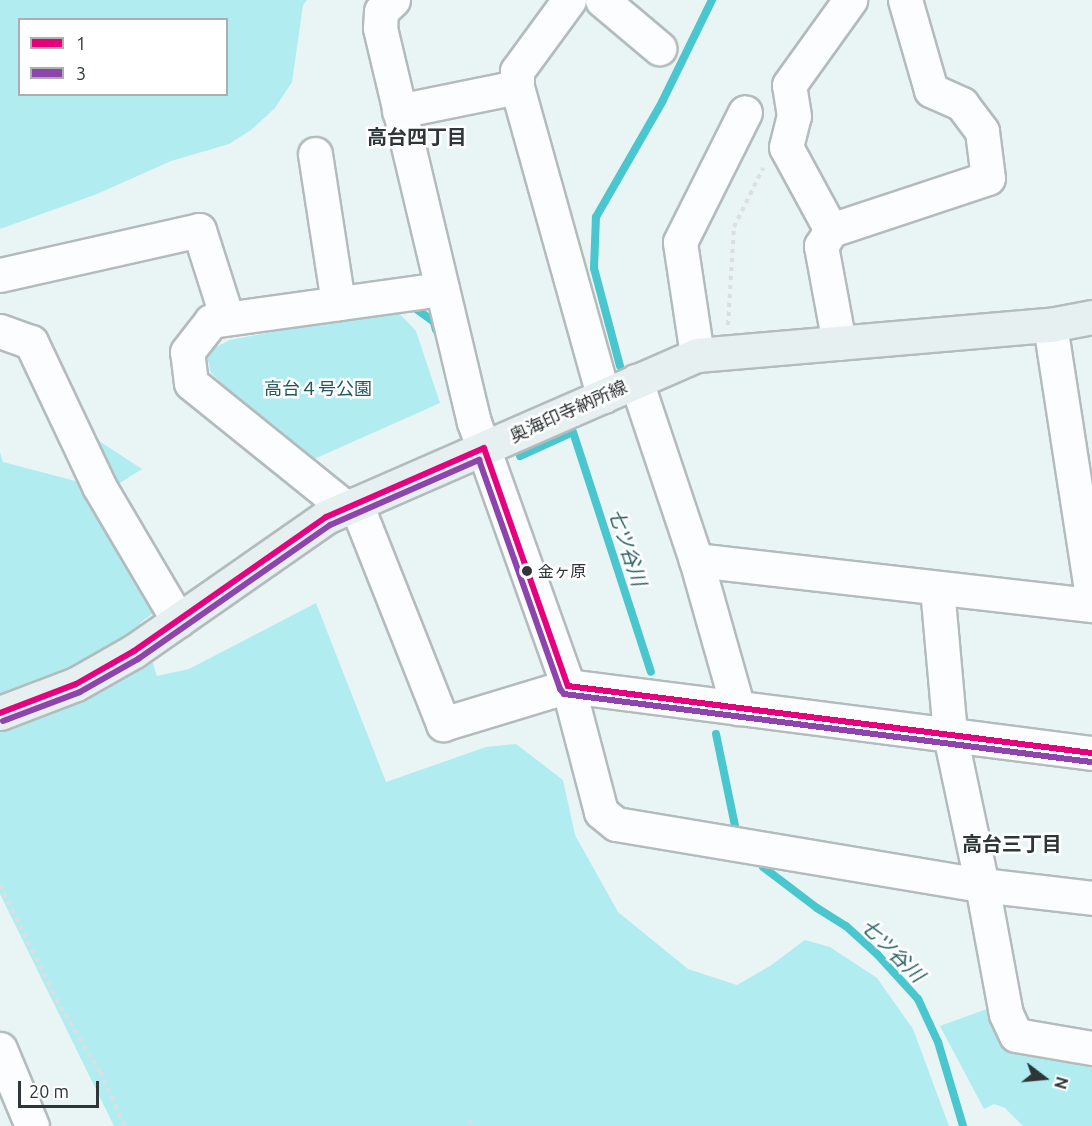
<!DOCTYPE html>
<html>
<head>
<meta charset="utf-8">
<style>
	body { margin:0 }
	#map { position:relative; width:1092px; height:1126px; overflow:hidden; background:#e9f4f5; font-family:Ubuntu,"Noto Sans JP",sans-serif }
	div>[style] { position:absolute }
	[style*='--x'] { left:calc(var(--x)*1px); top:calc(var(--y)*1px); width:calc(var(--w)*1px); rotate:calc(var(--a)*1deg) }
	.green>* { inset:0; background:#b1ecf1 }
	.stream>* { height:8px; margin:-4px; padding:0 4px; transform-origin:4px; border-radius:4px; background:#4ac6ce }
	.path>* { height:4px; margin-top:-2px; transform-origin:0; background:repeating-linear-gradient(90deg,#dbdfdf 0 4.5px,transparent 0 9px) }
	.roads { filter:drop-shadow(2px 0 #b3bbbc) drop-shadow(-2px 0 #b3bbbc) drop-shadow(0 2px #b3bbbc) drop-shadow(0 -2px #b3bbbc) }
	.minor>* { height:33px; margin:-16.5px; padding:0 16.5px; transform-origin:16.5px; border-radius:16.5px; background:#fcfdfe }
	.major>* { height:33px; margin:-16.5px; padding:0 16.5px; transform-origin:16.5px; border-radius:16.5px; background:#e6f0f1 }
	.bus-1>* { height:6px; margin:-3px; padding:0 3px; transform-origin:3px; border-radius:3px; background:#e5007d }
	.bus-2>* { height:6px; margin:-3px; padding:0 3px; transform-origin:3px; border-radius:3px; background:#8e44ad }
	.dots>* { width:16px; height:16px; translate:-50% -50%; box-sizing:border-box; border:3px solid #fff; border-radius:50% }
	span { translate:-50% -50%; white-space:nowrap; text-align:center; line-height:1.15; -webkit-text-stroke:5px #fff; paint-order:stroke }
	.bus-label { font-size:16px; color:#2e3637 }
	.left { translate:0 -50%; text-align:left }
	.park-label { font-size:18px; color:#215a5e }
	.street-label { font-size:18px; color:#2e3637 }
	.neighbourhood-label { font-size:20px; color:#2e3637; font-weight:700 }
	.water-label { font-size:20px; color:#276065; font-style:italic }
	.legend { position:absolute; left:18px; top:18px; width:210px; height:78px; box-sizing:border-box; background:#fff; border:2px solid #abafaf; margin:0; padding:8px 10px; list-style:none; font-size:18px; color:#2e3637 }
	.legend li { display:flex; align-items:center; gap:12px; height:30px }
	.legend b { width:30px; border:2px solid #abafaf }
	.north { position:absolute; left:1014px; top:1048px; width:60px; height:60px; -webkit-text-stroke:4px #fff; paint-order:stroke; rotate:106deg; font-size:16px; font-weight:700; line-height:24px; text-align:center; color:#2e3637 }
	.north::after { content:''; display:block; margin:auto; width:21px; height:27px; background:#2e3637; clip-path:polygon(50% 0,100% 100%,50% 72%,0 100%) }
	.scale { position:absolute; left:18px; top:1081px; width:81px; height:27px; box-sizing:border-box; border:3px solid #2e3637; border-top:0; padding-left:8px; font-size:18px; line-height:21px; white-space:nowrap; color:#2e3637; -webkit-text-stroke:4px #fff; paint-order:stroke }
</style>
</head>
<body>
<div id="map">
	<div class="green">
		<div style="clip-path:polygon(evenodd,0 0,307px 0,303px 5px,292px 82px,275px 108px,251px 130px,229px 144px,171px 161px,97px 194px,0 229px,0 0,20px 20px,226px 20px,226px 94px,20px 94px,20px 20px)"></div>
		<div style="clip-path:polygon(395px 309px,416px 331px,440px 403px,305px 463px,211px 373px,206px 352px,230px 340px)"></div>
		<div style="clip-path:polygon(79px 428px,142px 469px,112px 488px)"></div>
		<div style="clip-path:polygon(0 452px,3px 462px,87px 484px,154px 599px,152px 614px,140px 623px,157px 676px,189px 669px,316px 603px,386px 782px,486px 747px,516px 744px,563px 780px,575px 835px,618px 912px,688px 969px,737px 985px,770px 966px,805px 940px,830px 947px,877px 978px,913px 1029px,949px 1126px,114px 1126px,0 894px)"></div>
		<div style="clip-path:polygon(987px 1009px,1004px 1046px,1016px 1054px,1092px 1066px,1092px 1126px,1023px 1126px,1005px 1108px,994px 1104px,984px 1109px,940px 1026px)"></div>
	</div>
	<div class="stream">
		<div style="--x:408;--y:303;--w:32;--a:36"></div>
		<div style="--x:434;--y:322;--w:8;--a:76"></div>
		<div style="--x:620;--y:366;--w:101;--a:-104.9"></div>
		<div style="--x:594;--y:268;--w:51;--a:-87.8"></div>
		<div style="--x:596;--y:217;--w:133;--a:-60.1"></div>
		<div style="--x:662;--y:102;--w:114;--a:-63.9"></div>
		<div style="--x:520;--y:456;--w:58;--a:-24.4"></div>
		<div style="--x:573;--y:432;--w:252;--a:72"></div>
		<div style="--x:716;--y:734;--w:99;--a:78.3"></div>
		<div style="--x:763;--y:867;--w:68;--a:37.2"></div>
		<div style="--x:817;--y:908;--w:34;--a:32"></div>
		<div style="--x:846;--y:926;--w:42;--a:42.1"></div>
		<div style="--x:877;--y:954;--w:61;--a:47.7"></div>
		<div style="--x:918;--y:999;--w:47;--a:65.1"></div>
		<div style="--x:938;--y:1042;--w:88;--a:73.4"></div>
	</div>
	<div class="path">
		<div style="--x:728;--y:325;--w:98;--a:-86.5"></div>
		<div style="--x:734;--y:227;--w:66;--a:-63.8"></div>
		<div style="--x:0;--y:885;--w:127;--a:63.8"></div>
		<div style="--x:56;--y:999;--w:85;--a:58.9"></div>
		<div style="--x:100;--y:1072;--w:60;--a:65.2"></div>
		<div style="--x:470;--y:1120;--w:6;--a:72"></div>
	</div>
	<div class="roads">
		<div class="minor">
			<div style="--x:393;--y:0;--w:16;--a:137"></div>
			<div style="--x:381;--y:11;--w:17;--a:93"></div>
			<div style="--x:380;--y:28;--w:405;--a:76.6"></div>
			<div style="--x:474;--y:422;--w:280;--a:70.4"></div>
			<div style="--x:568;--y:686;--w:130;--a:75.3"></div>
			<div style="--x:601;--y:812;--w:19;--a:39"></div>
			<div style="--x:616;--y:824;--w:371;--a:9.5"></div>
			<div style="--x:982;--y:885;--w:111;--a:6.7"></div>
			<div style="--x:569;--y:0;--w:88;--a:126.2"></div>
			<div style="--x:517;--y:71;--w:16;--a:90"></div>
			<div style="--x:517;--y:87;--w:321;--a:74.4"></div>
			<div style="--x:602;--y:0;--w:75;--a:40.1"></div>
			<div style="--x:399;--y:111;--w:120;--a:-11.5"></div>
			<div style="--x:315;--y:154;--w:151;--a:81.2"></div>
			<div style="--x:831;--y:230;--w:165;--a:-18.3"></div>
			<div style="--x:988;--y:178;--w:47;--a:-97.3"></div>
			<div style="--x:982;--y:131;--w:34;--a:-127"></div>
			<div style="--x:962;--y:104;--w:34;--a:-156"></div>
			<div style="--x:931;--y:90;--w:94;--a:-106.1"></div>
			<div style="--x:0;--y:275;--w:204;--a:-12.7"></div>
			<div style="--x:199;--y:230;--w:92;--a:72.3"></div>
			<div style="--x:1050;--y:325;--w:275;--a:81.2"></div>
			<div style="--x:0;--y:331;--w:33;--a:20"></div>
			<div style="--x:31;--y:342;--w:159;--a:64.7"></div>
			<div style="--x:99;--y:486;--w:156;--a:59.5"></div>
			<div style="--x:839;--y:343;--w:99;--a:-100.5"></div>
			<div style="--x:821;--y:246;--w:19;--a:-58"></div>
			<div style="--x:831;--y:230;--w:94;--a:-118.5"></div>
			<div style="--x:786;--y:147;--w:32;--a:-76"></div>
			<div style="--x:794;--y:116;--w:31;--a:-99"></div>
			<div style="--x:789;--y:85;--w:105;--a:-54.3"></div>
			<div style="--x:697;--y:355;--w:114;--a:-98.6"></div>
			<div style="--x:680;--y:242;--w:145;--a:-63.4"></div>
			<div style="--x:636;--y:381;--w:189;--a:71.5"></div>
			<div style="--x:696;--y:560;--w:154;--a:74.2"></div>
			<div style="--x:356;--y:504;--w:237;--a:68.4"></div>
			<div style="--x:443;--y:724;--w:131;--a:-16.9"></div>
			<div style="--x:568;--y:686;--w:528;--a:7.29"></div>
			<div style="--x:346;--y:508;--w:199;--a:-141.1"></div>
			<div style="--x:191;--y:383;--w:31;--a:-97"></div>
			<div style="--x:187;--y:352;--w:39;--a:-52"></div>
			<div style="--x:211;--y:321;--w:233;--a:-7.9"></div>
			<div style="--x:696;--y:560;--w:399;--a:6.5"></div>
			<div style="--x:937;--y:588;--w:148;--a:84.9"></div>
			<div style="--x:950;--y:735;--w:153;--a:78"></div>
			<div style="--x:982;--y:885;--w:131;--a:79.5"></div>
			<div style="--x:1006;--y:1014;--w:23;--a:65"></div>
			<div style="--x:1016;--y:1035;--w:77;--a:9.7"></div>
			<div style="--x:0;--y:1049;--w:83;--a:67.4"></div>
		</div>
		<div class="major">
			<div style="--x:0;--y:713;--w:81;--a:-20.9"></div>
			<div style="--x:76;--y:684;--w:67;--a:-29.6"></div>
			<div style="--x:134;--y:651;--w:234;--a:-34.9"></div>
			<div style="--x:326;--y:517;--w:405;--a:-23.6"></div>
			<div style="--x:697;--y:355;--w:354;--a:-4.9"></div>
			<div style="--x:1050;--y:325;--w:43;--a:-10.8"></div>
		</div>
	</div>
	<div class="bus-1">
		<div style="--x:0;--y:713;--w:81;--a:-20.9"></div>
		<div style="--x:76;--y:684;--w:67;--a:-29.6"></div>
		<div style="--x:134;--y:651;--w:234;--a:-34.9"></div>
		<div style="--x:326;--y:517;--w:172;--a:-23.6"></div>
		<div style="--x:484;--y:448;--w:252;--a:70.6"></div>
		<div style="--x:568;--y:686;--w:528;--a:7.29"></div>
	</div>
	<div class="bus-2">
		<div style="--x:3;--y:721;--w:82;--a:-20.6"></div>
		<div style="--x:80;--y:692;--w:67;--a:-29.6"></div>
		<div style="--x:138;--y:659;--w:234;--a:-34.9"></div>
		<div style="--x:330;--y:525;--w:163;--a:-23.6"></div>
		<div style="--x:479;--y:460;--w:243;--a:70.5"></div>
		<div style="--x:560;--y:689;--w:6;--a:51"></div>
		<div style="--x:564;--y:694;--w:531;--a:7.35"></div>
	</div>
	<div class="dots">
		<div style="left:527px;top:571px;background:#2e3637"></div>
	</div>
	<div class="bus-label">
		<span class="left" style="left:538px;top:571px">金ヶ原</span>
	</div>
	<div class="park-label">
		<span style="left:318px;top:388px">高台４号公園</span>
	</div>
	<div class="street-label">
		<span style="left:568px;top:411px;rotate:-24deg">奥海印寺納所線</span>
	</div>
	<div class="neighbourhood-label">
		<span style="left:417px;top:136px">高台四丁目</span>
		<span style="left:1012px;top:843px">高台三丁目</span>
	</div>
	<div class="water-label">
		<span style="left:628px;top:547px;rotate:72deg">七ツ谷川</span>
		<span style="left:893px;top:950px;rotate:45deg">七ツ谷川</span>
	</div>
	<ul class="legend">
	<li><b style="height:8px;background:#e5007d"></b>1</li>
	<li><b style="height:8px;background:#8e44ad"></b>3</li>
	</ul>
	<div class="north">N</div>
	<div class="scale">20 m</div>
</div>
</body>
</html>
